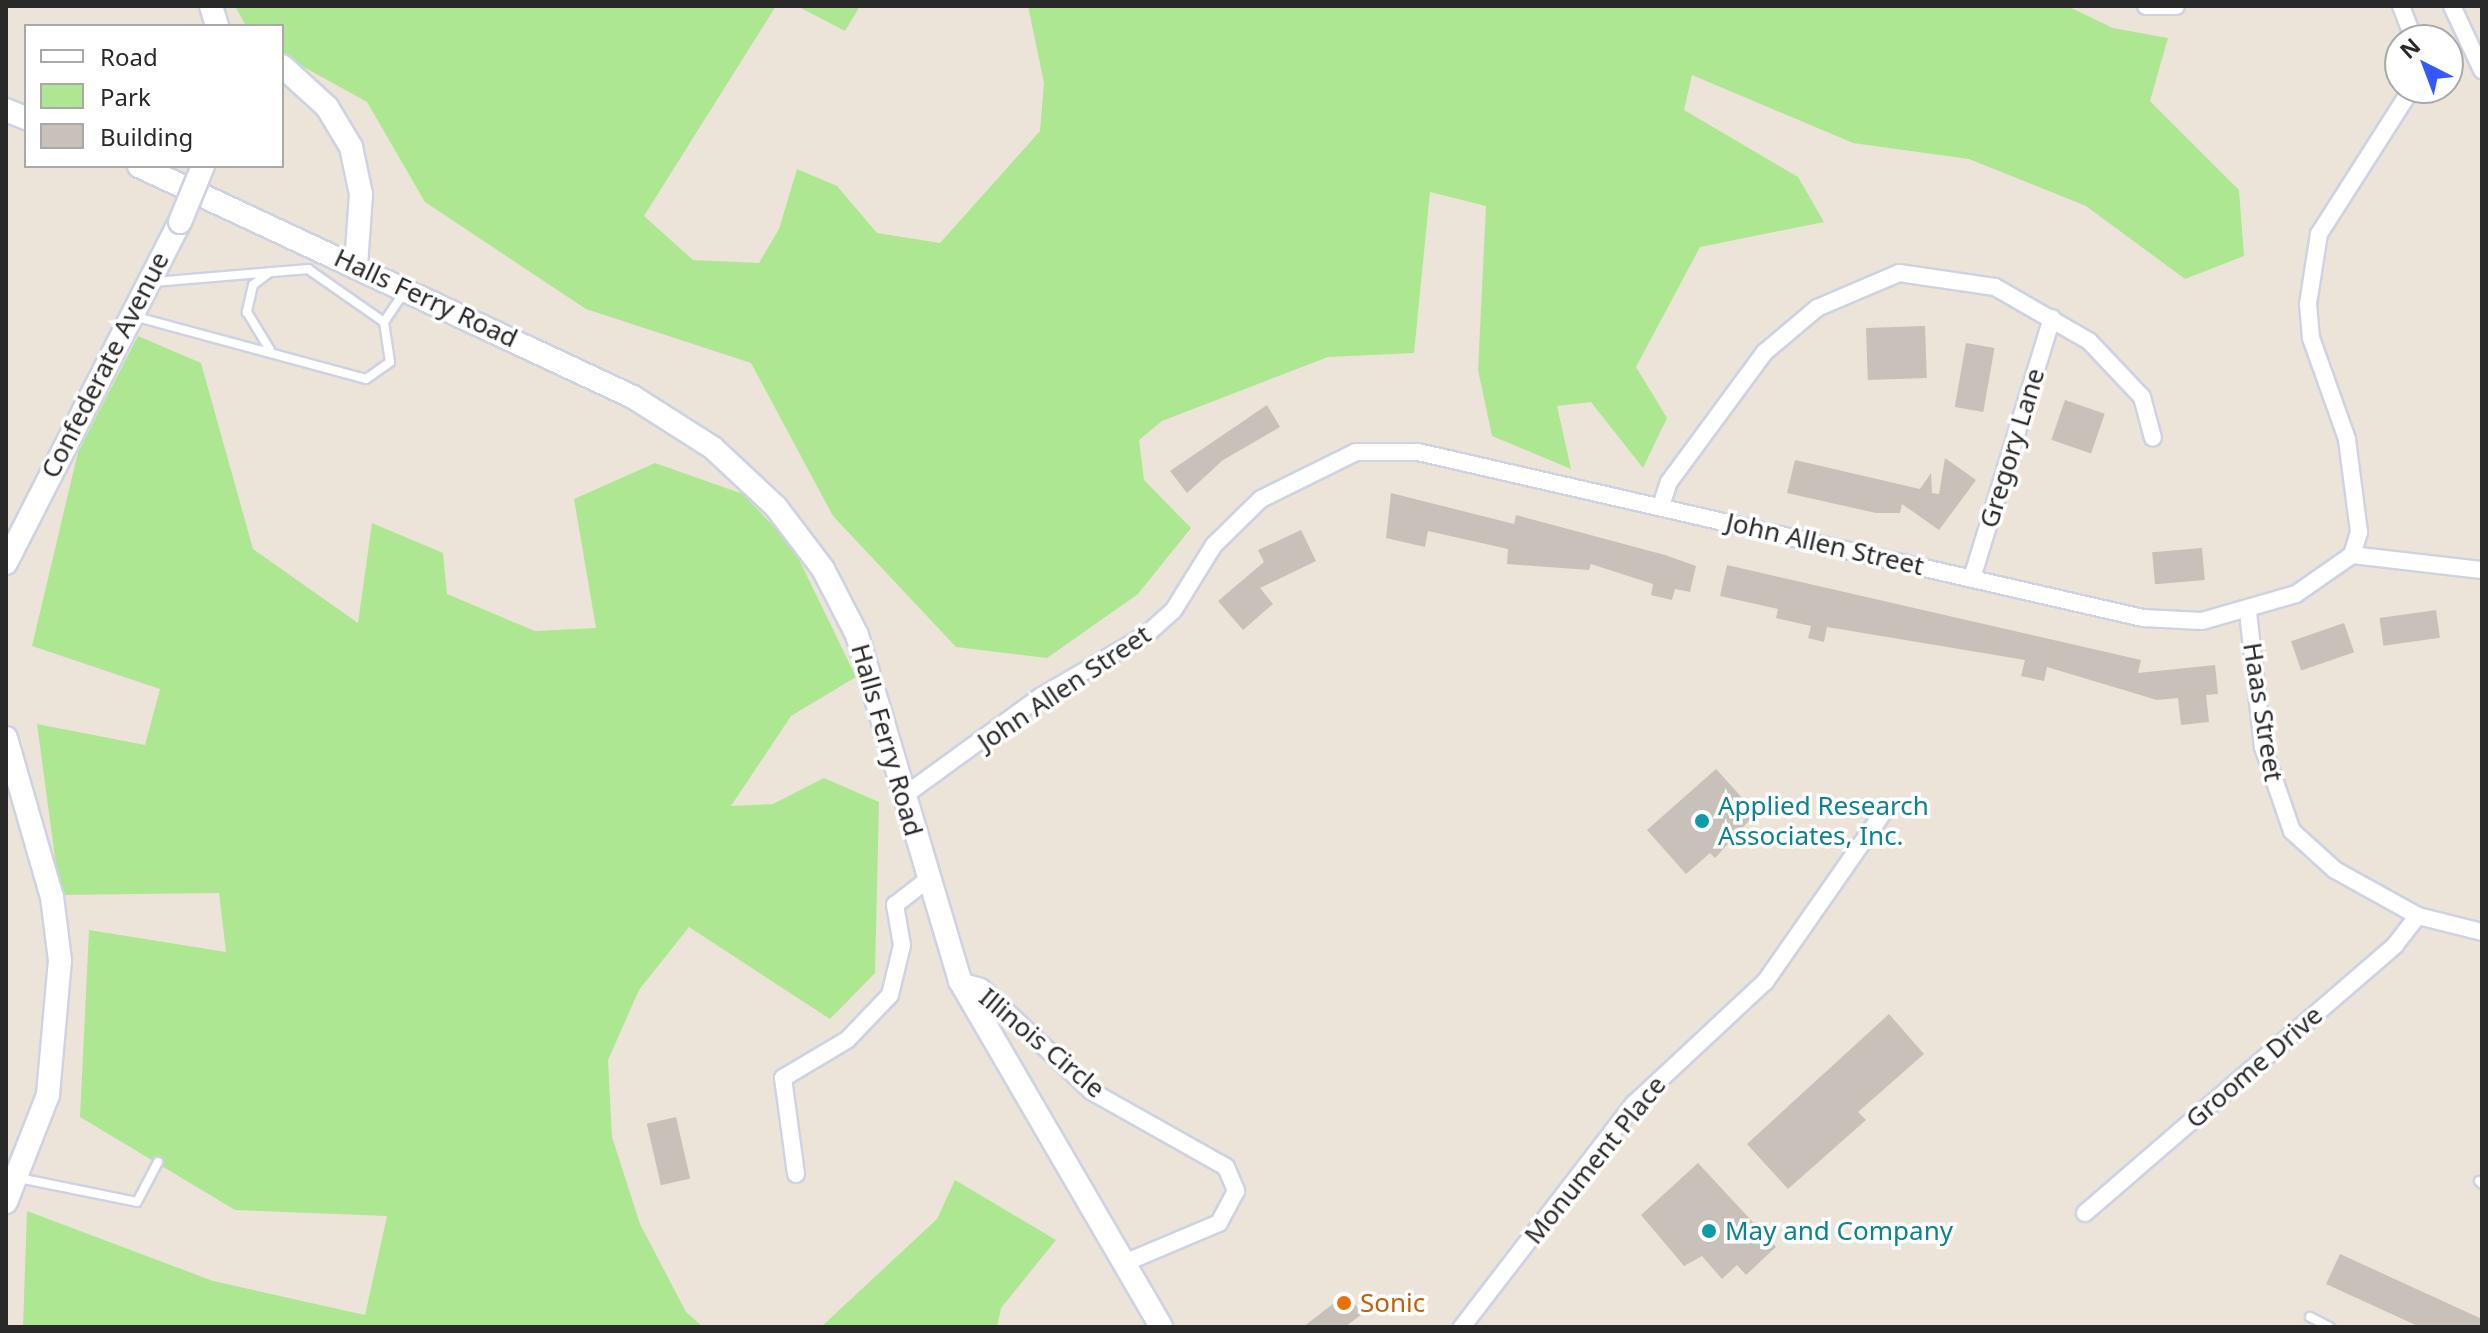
<!DOCTYPE html>
<html>
<head>
<meta charset="utf-8">
<style>
	body { margin:0 }
	#map { position:relative; width:2488px; height:1333px; overflow:hidden; background:#ece4d9; font-family:"Noto Sans",sans-serif }
	div>[style] { position:absolute }
	[style*='--x'] { left:calc(var(--x)*1px); top:calc(var(--y)*1px); width:calc(var(--w)*1px); rotate:calc(var(--a)*1deg) }
	.green>* { inset:0; background:#aee791 }
	.building>* { inset:0; background:#c7c1b9; transform-origin:0 0 }
	.roads { filter:drop-shadow(2px 0 #ced2e3) drop-shadow(-2px 0 #ced2e3) drop-shadow(0 2px #ced2e3) drop-shadow(0 -2px #ced2e3) }
	.lane>* { height:8px; margin:-4px; padding:0 4px; transform-origin:4px; border-radius:4px; background:#fff }
	.street>* { height:16px; margin:-8px; padding:0 8px; transform-origin:8px; border-radius:8px; background:#fff }
	.secondary>* { height:22px; margin:-11px; padding:0 11px; transform-origin:11px; border-radius:11px; background:#fff }
	.bridges { filter:drop-shadow(2px 0 #ced2e3) drop-shadow(-2px 0 #ced2e3) drop-shadow(0 2px #ced2e3) drop-shadow(0 -2px #ced2e3) }
	.secondary-bridge>* { height:22px; margin:-11px; padding:0 11px; transform-origin:11px; border-radius:11px; background:#fff }
	.dots>* { width:22px; height:22px; translate:-50% -50%; box-sizing:border-box; border:4px solid #fff; border-radius:50% }
	span { translate:-50% -50%; white-space:nowrap; text-align:center; line-height:1.15; -webkit-text-stroke:7px #fff; paint-order:stroke }
	.street-label { font-size:26px; color:#292929 }
	.culture-label { font-size:26px; color:#0d838f }
	.left { translate:0 -50%; text-align:left }
	.food-label { font-size:26px; color:#c56008 }
	.frame { position:absolute; inset:0; border:8px solid #292929; pointer-events:none }
	.legend { position:absolute; left:24px; top:24px; width:260px; height:144px; box-sizing:border-box; background:#fff; border:2px solid #a9a9a9; margin:0; padding:10px 14px; list-style:none; font-size:24px; color:#292929 }
	.legend li { display:flex; align-items:center; gap:16px; height:40px }
	.legend b { width:40px; border:2px solid #a9a9a9 }
	.north { position:absolute; left:2384px; top:24px; width:80px; height:80px; box-sizing:border-box; background:#fff; border:2px solid #a9a9a9; border-radius:50%; rotate:318deg; font-size:22px; font-weight:700; line-height:32px; text-align:center; color:#292929 }
	.north::after { content:''; display:block; margin:auto; width:28px; height:36px; background:#3358ff; clip-path:polygon(50% 0,100% 100%,50% 72%,0 100%) }
</style>
</head>
<body>
<div id="map">
	<div class="green">
		<div style="clip-path:polygon(235px 6px,776px 6px,644px 216px,693px 260px,759px 263px,779px 229px,797px 169px,837px 186px,877px 233px,940px 243px,1040px 131px,1044px 83px,1028px 6px,2067px 6px,2113px 28px,2168px 38px,2150px 101px,2239px 190px,2244px 256px,2185px 279px,2086px 206px,1969px 159px,1853px 143px,1692px 75px,1684px 110px,1798px 177px,1824px 222px,1700px 247px,1636px 367px,1667px 418px,1643px 468px,1591px 402px,1557px 406px,1571px 469px,1492px 436px,1478px 370px,1486px 206px,1430px 192px,1414px 353px,1328px 357px,1162px 421px,1139px 440px,1144px 480px,1191px 528px,1138px 594px,1047px 658px,956px 647px,833px 516px,751px 363px,586px 309px,425px 202px,367px 102px,282px 55px,282px 26px,246px 26px)"></div>
		<div style="clip-path:polygon(797px 6px,860px 6px,845px 31px)"></div>
		<div style="clip-path:polygon(138px 336px,201px 363px,253px 549px,358px 623px,372px 523px,443px 553px,447px 594px,535px 631px,596px 628px,574px 499px,655px 463px,743px 494px,793px 547px,856px 677px,791px 716px,731px 806px,773px 804px,824px 778px,879px 802px,875px 973px,830px 1019px,689px 927px,639px 990px,608px 1060px,612px 1137px,640px 1224px,686px 1312px,703px 1327px,23px 1327px,27px 1211px,213px 1281px,365px 1315px,387px 1216px,235px 1210px,80px 1117px,89px 930px,226px 952px,219px 893px,60px 895px,37px 724px,145px 745px,160px 689px,32px 646px,78px 452px)"></div>
		<div style="clip-path:polygon(955px 1180px,1056px 1240px,1001px 1308px,997px 1327px,821px 1327px,937px 1219px)"></div>
	</div>
	<div class="building">
		<div style="left:1925px;top:326px;width:52px;height:59px;rotate:88deg"></div>
		<div style="left:1966px;top:343px;width:29px;height:65px;rotate:10deg"></div>
		<div style="left:2065px;top:400px;width:42px;height:42px;rotate:19deg"></div>
		<div style="clip-path:polygon(1267px 405px,1280px 427px,1223px 460px,1187px 493px,1170px 471px)"></div>
		<div style="clip-path:polygon(1945px 458px,1976px 480px,1939px 530px,1902px 504px,1900px 513px,1876px 513px,1787px 493px,1795px 460px,1920px 489px,1931px 473px,1932px 493px,1939px 494px)"></div>
		<div style="clip-path:polygon(1391px 493px,1514px 524px,1516px 515px,1665px 555px,1696px 566px,1690px 592px,1675px 589px,1672px 600px,1651px 595px,1653px 584px,1591px 564px,1589px 570px,1507px 564px,1508px 549px,1428px 531px,1425px 547px,1386px 538px)"></div>
		<div style="clip-path:polygon(1301px 530px,1316px 561px,1260px 588px,1273px 604px,1243px 630px,1218px 601px,1264px 562px,1258px 550px)"></div>
		<div style="left:2202px;top:548px;width:32px;height:50px;rotate:85deg"></div>
		<div style="clip-path:polygon(1727px 565px,2141px 660px,2138px 673px,2215px 665px,2218px 694px,2206px 695px,2209px 722px,2181px 725px,2178px 698px,2157px 700px,2047px 667px,2044px 681px,2021px 676px,2025px 660px,1827px 627px,1824px 642px,1808px 638px,1811px 626px,1776px 618px,1778px 609px,1720px 596px)"></div>
		<div style="left:2436px;top:610px;width:28px;height:57px;rotate:82deg"></div>
		<div style="left:2344px;top:623px;width:31px;height:56px;rotate:71deg"></div>
		<div style="clip-path:polygon(1716px 769px,1756px 813px,1715px 858px,1710px 853px,1686px 874px,1647px 830px)"></div>
		<div style="clip-path:polygon(1889px 1014px,1924px 1054px,1858px 1112px,1866px 1120px,1788px 1189px,1747px 1144px)"></div>
		<div style="left:676px;top:1117px;width:63px;height:30px;rotate:77deg"></div>
		<div style="clip-path:polygon(1698px 1163px,1776px 1247px,1746px 1275px,1737px 1265px,1722px 1279px,1702px 1256px,1684px 1266px,1641px 1215px)"></div>
		<div style="clip-path:polygon(2340px 1254px,2482px 1319px,2482px 1327px,2420px 1327px,2326px 1284px)"></div>
		<div style="clip-path:polygon(1347px 1293px,1362px 1314px,1345px 1327px,1303px 1327px)"></div>
	</div>
	<div class="roads">
		<div class="lane">
			<div style="--x:270;--y:272;--w:21;--a:143"></div>
			<div style="--x:253;--y:285;--w:28;--a:103"></div>
			<div style="--x:247;--y:312;--w:44;--a:58.8"></div>
			<div style="--x:154;--y:282;--w:155;--a:-4.8"></div>
			<div style="--x:308;--y:269;--w:93;--a:34.9"></div>
			<div style="--x:133;--y:316;--w:241;--a:15.1"></div>
			<div style="--x:366;--y:379;--w:29;--a:-35"></div>
			<div style="--x:390;--y:362;--w:40;--a:-98.5"></div>
			<div style="--x:384;--y:322;--w:36;--a:-56"></div>
			<div style="--x:19;--y:1178;--w:120;--a:11.5"></div>
			<div style="--x:137;--y:1202;--w:45;--a:-62.3"></div>
			<div style="--x:2479;--y:1181;--w:4;--a:45"></div>
			<div style="--x:2310;--y:1317;--w:22;--a:27"></div>
		</div>
		<div class="street">
			<div style="--x:2146;--y:6;--w:30;--a:0"></div>
			<div style="--x:2401;--y:6;--w:36;--a:69"></div>
			<div style="--x:2452;--y:6;--w:71;--a:64.9"></div>
			<div style="--x:1661;--y:506;--w:25;--a:-72"></div>
			<div style="--x:1669;--y:482;--w:162;--a:-53.6"></div>
			<div style="--x:1765;--y:352;--w:68;--a:-40.2"></div>
			<div style="--x:1817;--y:308;--w:89;--a:-23.1"></div>
			<div style="--x:1899;--y:273;--w:97;--a:8.3"></div>
			<div style="--x:1995;--y:287;--w:108;--a:29.9"></div>
			<div style="--x:2089;--y:341;--w:77;--a:46.6"></div>
			<div style="--x:2142;--y:397;--w:42;--a:75"></div>
			<div style="--x:2352;--y:555;--w:131;--a:6.6"></div>
			<div style="--x:1972;--y:578;--w:272;--a:-72.9"></div>
			<div style="--x:2248;--y:612;--w:136;--a:83.7"></div>
			<div style="--x:2263;--y:747;--w:89;--a:71"></div>
			<div style="--x:2292;--y:831;--w:58;--a:42.2"></div>
			<div style="--x:2335;--y:870;--w:95;--a:29"></div>
			<div style="--x:2418;--y:916;--w:66;--a:14"></div>
			<div style="--x:905;--y:795;--w:167;--a:-36"></div>
			<div style="--x:1040;--y:697;--w:123;--a:-30.3"></div>
			<div style="--x:1146;--y:635;--w:36;--a:-42"></div>
			<div style="--x:1173;--y:611;--w:78;--a:-58.2"></div>
			<div style="--x:1214;--y:545;--w:66;--a:-44.4"></div>
			<div style="--x:1261;--y:499;--w:106;--a:-26.3"></div>
			<div style="--x:1356;--y:452;--w:62;--a:0"></div>
			<div style="--x:1418;--y:452;--w:744;--a:12.9"></div>
			<div style="--x:2143;--y:618;--w:59;--a:2.9"></div>
			<div style="--x:2202;--y:621;--w:98;--a:-16"></div>
			<div style="--x:2296;--y:594;--w:68;--a:-34.9"></div>
			<div style="--x:2352;--y:555;--w:24;--a:-73"></div>
			<div style="--x:2359;--y:532;--w:94;--a:-97.4"></div>
			<div style="--x:2347;--y:439;--w:107;--a:-109.6"></div>
			<div style="--x:2311;--y:338;--w:34;--a:-95"></div>
			<div style="--x:2308;--y:304;--w:71;--a:-81.1"></div>
			<div style="--x:2319;--y:234;--w:173;--a:-57.5"></div>
			<div style="--x:960;--y:981;--w:22;--a:16"></div>
			<div style="--x:981;--y:987;--w:151;--a:43.4"></div>
			<div style="--x:1091;--y:1091;--w:155;--a:29.4"></div>
			<div style="--x:1226;--y:1167;--w:26;--a:67"></div>
			<div style="--x:1236;--y:1191;--w:36;--a:118"></div>
			<div style="--x:1219;--y:1223;--w:105;--a:157.1"></div>
			<div style="--x:796;--y:1174;--w:97;--a:-97.7"></div>
			<div style="--x:783;--y:1078;--w:74;--a:-30.7"></div>
			<div style="--x:847;--y:1040;--w:62;--a:-46.3"></div>
			<div style="--x:890;--y:995;--w:51;--a:-76.5"></div>
			<div style="--x:902;--y:945;--w:41;--a:-99.9"></div>
			<div style="--x:895;--y:905;--w:41;--a:-38"></div>
			<div style="--x:2085;--y:1213;--w:410;--a:-40.8"></div>
			<div style="--x:2395;--y:945;--w:37;--a:-52"></div>
			<div style="--x:1462;--y:1327;--w:282;--a:-52.4"></div>
			<div style="--x:1634;--y:1104;--w:179;--a:-43"></div>
			<div style="--x:1765;--y:982;--w:206;--a:-55.1"></div>
		</div>
		<div class="secondary">
			<div style="--x:211;--y:6;--w:21;--a:73"></div>
			<div style="--x:282;--y:66;--w:61;--a:42.3"></div>
			<div style="--x:327;--y:107;--w:47;--a:59"></div>
			<div style="--x:351;--y:147;--w:48;--a:78"></div>
			<div style="--x:361;--y:194;--w:71;--a:94"></div>
			<div style="--x:6;--y:110;--w:22;--a:22"></div>
			<div style="--x:139;--y:166;--w:545;--a:25.06"></div>
			<div style="--x:633;--y:397;--w:95;--a:32.5"></div>
			<div style="--x:713;--y:448;--w:86;--a:43.1"></div>
			<div style="--x:776;--y:507;--w:78;--a:52.8"></div>
			<div style="--x:823;--y:569;--w:74;--a:62.7"></div>
			<div style="--x:857;--y:635;--w:361;--a:73.4"></div>
			<div style="--x:960;--y:981;--w:400;--a:59.8"></div>
			<div style="--x:6;--y:563;--w:383;--a:-63"></div>
			<div style="--x:6;--y:738;--w:166;--a:73.9"></div>
			<div style="--x:52;--y:897;--w:64;--a:82.8"></div>
			<div style="--x:60;--y:960;--w:136;--a:95.1"></div>
			<div style="--x:48;--y:1095;--w:115;--a:111.4"></div>
		</div>
	</div>
	<div class="bridges">
		<div class="secondary-bridge">
			<div style="--x:180;--y:222;--w:61;--a:-67.7"></div>
		</div>
	</div>
	<div class="dots">
		<div style="left:1702px;top:821px;background:#0f9aa8"></div>
		<div style="left:1709px;top:1231px;background:#0f9aa8"></div>
		<div style="left:1344px;top:1303px;background:#e8710a"></div>
	</div>
	<div class="street-label">
		<span style="left:426px;top:298px;rotate:25deg">Halls Ferry Road</span>
		<span style="left:105px;top:365px;rotate:-63deg">Confederate Avenue</span>
		<span style="left:2012px;top:448px;rotate:-73deg">Gregory Lane</span>
		<span style="left:1825px;top:544px;rotate:13deg">John Allen Street</span>
		<span style="left:1064px;top:688px;rotate:-34deg">John Allen Street</span>
		<span style="left:2263px;top:712px;rotate:81deg">Haas Street</span>
		<span style="left:887px;top:740px;rotate:74deg">Halls Ferry Road</span>
		<span style="left:1042px;top:1043px;rotate:40deg">Illinois Circle</span>
		<span style="left:2254px;top:1067px;rotate:-41deg">Groome Drive</span>
		<span style="left:1595px;top:1160px;rotate:-51deg">Monument Place</span>
	</div>
	<div class="culture-label">
		<span class="left" style="left:1718px;top:821px">Applied Research<br>Associates, Inc.</span>
		<span class="left" style="left:1725px;top:1231px">May and Company</span>
	</div>
	<div class="food-label">
		<span class="left" style="left:1360px;top:1303px">Sonic</span>
	</div>
	<div class="frame"></div>
	<ul class="legend">
	<li><b style="height:10px;background:#fff"></b>Road</li>
	<li><b style="height:22px;background:#aee791"></b>Park</li>
	<li><b style="height:22px;background:#c7c1b9"></b>Building</li>
	</ul>
	<div class="north">N</div>
</div>
</body>
</html>
